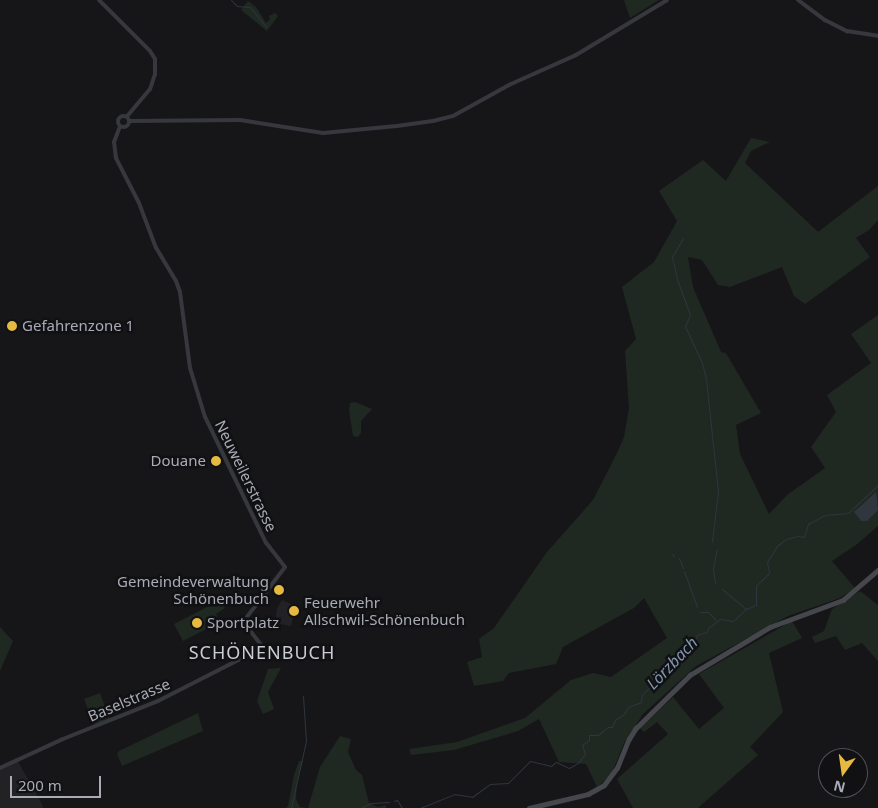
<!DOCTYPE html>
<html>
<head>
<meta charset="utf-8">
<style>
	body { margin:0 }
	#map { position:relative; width:878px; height:808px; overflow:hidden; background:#161618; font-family:"Noto Sans",sans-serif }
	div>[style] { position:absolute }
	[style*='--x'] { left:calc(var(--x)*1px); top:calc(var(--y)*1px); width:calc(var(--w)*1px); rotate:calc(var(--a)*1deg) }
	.built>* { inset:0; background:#222225 }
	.green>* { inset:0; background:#202822; transform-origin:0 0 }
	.water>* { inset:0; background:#2f363d }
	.stream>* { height:1px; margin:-0.5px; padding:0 0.5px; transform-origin:0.5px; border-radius:0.5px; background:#2f363d }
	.tertiary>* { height:4px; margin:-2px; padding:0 2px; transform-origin:2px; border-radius:2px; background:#37383d }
	.tertiary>.ring { margin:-2px; padding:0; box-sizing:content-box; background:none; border:4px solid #37383d; border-radius:50% }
	.secondary>* { height:4.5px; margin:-2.25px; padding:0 2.25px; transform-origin:2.25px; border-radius:2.25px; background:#46474c }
	.dots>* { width:14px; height:14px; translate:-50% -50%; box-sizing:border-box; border:2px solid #111113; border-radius:50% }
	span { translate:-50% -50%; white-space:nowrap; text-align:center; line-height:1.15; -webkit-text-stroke:5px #111113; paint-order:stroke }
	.poi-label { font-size:15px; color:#a9acb7 }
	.left { translate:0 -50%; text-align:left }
	.right { translate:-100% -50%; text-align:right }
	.street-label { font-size:15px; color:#a9acb7 }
	.water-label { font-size:16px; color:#8297b0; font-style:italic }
	.quarter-label { font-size:18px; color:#caccd3; letter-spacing:1px }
	.north { position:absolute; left:818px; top:748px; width:50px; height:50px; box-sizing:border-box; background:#111113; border:1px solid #4e4f55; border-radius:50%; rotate:194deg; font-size:14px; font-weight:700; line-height:20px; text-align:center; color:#a9acb7 }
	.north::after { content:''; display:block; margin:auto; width:18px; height:22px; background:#e6b940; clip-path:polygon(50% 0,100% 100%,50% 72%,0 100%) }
	.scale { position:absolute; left:10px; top:776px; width:91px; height:22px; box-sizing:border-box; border:2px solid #a9acb7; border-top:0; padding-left:6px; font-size:15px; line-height:18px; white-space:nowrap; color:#a9acb7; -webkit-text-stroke:4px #111113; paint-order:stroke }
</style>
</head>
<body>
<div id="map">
	<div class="built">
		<div style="clip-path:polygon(282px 600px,293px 605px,289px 612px,294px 613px,291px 626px,275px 623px,277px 608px)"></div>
		<div style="clip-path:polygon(16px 758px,41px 802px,43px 808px,0 808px,0 766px)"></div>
	</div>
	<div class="green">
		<div style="clip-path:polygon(624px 0,659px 0,630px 18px)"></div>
		<div style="clip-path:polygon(248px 1px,256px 7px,266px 23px,270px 19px,269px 16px,275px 13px,278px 16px,267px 31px,241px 10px)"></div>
		<div style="clip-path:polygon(751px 138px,770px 142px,751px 151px,745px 163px,818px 232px,878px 186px,878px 220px,869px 230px,856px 238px,870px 257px,805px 304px,794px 296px,782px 267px,730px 287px,718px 285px,702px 260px,688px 257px,693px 287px,721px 352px,726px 353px,761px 413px,736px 425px,740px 454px,769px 514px,787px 495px,825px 468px,811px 447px,836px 412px,827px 395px,871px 363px,851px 334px,878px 315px,878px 526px,856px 545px,832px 561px,855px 588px,840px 598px,788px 616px,696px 666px,643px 714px,624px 743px,611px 775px,597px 787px,586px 764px,559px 762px,539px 719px,518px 731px,454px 750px,411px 755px,409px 749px,457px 742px,525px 718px,571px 680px,593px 673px,611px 677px,667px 638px,644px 598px,634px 608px,563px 647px,556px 664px,509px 673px,503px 681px,474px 686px,467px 662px,482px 657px,479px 639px,494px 628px,547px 552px,593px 500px,617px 453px,624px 437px,629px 408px,625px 351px,636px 339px,622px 287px,654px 262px,677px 221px,659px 191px,703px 160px,726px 181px)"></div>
		<div style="clip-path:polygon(355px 402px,372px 409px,361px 421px,361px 433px,358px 437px,353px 436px,349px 410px,350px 403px)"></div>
		<div style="clip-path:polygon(860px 591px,878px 605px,878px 661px,862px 643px,845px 650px,836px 636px,815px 643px,812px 637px,824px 631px,832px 609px)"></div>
		<div style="clip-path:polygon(217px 602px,221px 602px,225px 608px,216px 614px,220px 622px,183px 641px,174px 624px)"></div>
		<div style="clip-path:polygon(792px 621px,802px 638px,769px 653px,783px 712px,750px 747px,758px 755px,698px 808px,633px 808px,617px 779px,668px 734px,657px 722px,644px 732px,640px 728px,673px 697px,699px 729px,724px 708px,699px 674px)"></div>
		<div style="clip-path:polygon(0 627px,13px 641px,0 671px)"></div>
		<div style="clip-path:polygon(281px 668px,268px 692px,274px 709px,263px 714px,257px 701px,268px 669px)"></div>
		<div style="left:100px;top:693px;width:28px;height:17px;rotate:69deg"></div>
		<div style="clip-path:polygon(198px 713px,203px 731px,122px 766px,117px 754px,119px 751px)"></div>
		<div style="clip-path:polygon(340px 736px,351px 739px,348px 752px,356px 770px,362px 775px,369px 803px,378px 807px,386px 805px,386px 808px,308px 808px,320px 767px)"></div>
		<div style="clip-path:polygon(299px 761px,303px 761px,297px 782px,296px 799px,300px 807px,307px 808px,286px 808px,288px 806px,294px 775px)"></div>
	</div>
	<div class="water">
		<div style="clip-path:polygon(876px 492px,878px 510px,867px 521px,861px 521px,854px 512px)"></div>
	</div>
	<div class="stream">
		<div style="--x:231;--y:0;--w:8;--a:45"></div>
		<div style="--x:237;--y:6;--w:13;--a:4"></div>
		<div style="--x:250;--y:7;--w:26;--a:51"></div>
		<div style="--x:683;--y:238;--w:22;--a:120"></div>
		<div style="--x:672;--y:257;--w:23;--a:77"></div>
		<div style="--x:677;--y:279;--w:38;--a:70"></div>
		<div style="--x:690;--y:315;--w:12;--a:114"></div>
		<div style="--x:685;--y:326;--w:41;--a:65.3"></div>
		<div style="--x:702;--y:363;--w:16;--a:76"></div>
		<div style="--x:706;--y:379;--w:113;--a:83.9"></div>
		<div style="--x:718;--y:491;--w:51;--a:96.7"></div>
		<div style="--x:672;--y:554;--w:3;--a:45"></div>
		<div style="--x:679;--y:558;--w:11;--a:68"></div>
		<div style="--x:684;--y:571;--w:38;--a:70"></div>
		<div style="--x:715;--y:583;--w:15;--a:-98"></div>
		<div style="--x:713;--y:568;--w:19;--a:-78"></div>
		<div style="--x:722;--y:589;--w:31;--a:40"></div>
		<div style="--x:700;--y:612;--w:8;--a:0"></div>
		<div style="--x:708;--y:612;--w:11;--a:45"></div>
		<div style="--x:394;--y:801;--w:3;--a:-18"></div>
		<div style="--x:397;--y:800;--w:9;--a:58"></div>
		<div style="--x:291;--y:808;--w:69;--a:-77.4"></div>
		<div style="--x:306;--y:741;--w:45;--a:-93.8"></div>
		<div style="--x:361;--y:808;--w:11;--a:-27"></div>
		<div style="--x:371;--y:803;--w:18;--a:-3"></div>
		<div style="--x:420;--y:808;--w:37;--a:-22"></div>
		<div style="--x:454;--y:794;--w:18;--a:9"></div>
		<div style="--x:472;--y:797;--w:22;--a:-36"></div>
		<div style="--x:490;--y:784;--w:18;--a:-3"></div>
		<div style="--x:508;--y:783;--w:31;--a:-45"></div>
		<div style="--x:530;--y:761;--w:22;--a:13"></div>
		<div style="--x:551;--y:766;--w:6;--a:-39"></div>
		<div style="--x:556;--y:762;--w:14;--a:25"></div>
		<div style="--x:569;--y:768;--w:10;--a:-29"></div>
		<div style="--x:578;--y:763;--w:11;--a:-52"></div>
		<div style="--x:585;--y:754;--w:9;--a:-108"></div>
		<div style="--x:582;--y:745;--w:9;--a:-36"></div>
		<div style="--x:589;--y:740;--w:5;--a:-90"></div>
		<div style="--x:589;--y:735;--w:9;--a:0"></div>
		<div style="--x:598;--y:735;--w:13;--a:-39"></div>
		<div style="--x:608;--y:727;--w:4;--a:0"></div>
		<div style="--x:612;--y:727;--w:8;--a:-67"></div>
		<div style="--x:615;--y:720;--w:11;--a:-34"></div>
		<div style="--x:624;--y:714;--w:8;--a:-60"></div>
		<div style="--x:628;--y:707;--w:14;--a:-21"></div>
		<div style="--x:641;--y:702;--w:7;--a:-82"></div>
		<div style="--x:642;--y:695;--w:36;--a:-48"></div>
		<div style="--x:666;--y:668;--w:15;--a:-32"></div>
		<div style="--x:679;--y:660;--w:12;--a:-55"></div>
		<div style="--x:686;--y:650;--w:8;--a:-30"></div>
		<div style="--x:693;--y:646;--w:12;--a:-70"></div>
		<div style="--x:697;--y:635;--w:10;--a:-17"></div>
		<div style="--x:707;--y:632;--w:4;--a:-76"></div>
		<div style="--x:708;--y:628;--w:15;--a:-37"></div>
		<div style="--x:720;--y:619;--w:13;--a:9"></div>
		<div style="--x:733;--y:621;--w:18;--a:-43"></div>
		<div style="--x:746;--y:609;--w:11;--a:-22"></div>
		<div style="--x:756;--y:605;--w:19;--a:-90"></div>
		<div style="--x:756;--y:586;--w:18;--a:-45"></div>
		<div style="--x:769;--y:573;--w:11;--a:-100"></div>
		<div style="--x:767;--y:562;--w:19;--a:-58"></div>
		<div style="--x:777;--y:546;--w:11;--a:-38"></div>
		<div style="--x:786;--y:539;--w:12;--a:-14"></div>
		<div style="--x:798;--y:536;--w:6;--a:9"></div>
		<div style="--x:804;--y:537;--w:14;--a:-73"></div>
		<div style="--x:808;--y:524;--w:19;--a:-28"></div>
		<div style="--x:825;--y:515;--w:23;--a:-5"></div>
		<div style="--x:848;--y:513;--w:41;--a:-43"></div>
	</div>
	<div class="tertiary">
		<div style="--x:99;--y:0;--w:72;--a:45"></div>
		<div style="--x:150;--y:51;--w:9;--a:58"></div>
		<div style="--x:155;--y:59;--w:15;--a:90"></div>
		<div style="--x:155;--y:74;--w:16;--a:108"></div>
		<div style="--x:150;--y:89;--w:35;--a:130"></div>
		<div style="--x:798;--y:0;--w:34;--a:37"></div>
		<div style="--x:825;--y:20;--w:25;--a:27"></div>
		<div style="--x:847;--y:31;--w:31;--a:9"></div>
		<div class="ring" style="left:117.5px;top:115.5px;width:7px;height:7px"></div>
		<div style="--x:129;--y:121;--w:111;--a:-0.5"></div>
		<div style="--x:240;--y:120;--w:84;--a:8.9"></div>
		<div style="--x:323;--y:133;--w:74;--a:-5.4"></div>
		<div style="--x:397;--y:126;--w:36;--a:-8"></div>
		<div style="--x:433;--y:121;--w:21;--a:-14"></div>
		<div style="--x:453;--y:116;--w:66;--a:-28.9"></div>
		<div style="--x:511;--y:84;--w:71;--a:-24"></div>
		<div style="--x:576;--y:55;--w:106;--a:-31.1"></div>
		<div style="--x:0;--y:768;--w:69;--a:-24.7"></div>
		<div style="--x:63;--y:739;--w:102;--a:-21.8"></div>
		<div style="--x:158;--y:701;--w:112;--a:-27"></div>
		<div style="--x:258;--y:650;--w:6;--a:-45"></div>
		<div style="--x:262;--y:646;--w:31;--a:-128"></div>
		<div style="--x:243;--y:622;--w:69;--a:-52.6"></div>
		<div style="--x:285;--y:567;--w:31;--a:-128"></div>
		<div style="--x:266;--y:543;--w:140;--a:-115.8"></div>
		<div style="--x:205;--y:417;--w:51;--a:-107"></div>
		<div style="--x:190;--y:368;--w:77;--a:-97.5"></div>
		<div style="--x:180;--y:292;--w:12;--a:-110"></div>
		<div style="--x:176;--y:281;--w:39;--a:-121"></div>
		<div style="--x:156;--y:248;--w:48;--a:-110.7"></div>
		<div style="--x:139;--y:203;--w:51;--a:-117.1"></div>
		<div style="--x:116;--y:158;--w:16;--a:-97"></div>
		<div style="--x:114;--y:142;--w:17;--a:-69"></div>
	</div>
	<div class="secondary">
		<div style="--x:529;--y:808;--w:61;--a:-13.3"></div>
		<div style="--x:588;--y:794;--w:18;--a:-29"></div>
		<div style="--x:604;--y:785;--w:21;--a:-53"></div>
		<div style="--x:617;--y:768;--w:31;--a:-68"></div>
		<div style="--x:629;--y:739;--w:13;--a:-58"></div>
		<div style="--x:636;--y:728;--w:76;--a:-44.5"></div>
		<div style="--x:690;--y:675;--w:93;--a:-31"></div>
		<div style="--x:770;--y:627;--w:78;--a:-20.3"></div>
		<div style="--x:843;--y:600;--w:46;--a:-40.6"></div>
	</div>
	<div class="dots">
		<div style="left:12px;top:326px;background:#e6b940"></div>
		<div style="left:216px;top:461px;background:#e6b940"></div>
		<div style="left:279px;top:590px;background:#e6b940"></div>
		<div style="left:294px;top:611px;background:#e6b940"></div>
		<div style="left:197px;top:623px;background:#e6b940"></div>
	</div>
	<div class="poi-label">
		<span class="left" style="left:22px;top:326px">Gefahrenzone 1</span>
		<span class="right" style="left:206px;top:461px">Douane</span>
		<span class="right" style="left:269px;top:590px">Gemeindeverwaltung<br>Schönenbuch</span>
		<span class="left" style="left:304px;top:611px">Feuerwehr<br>Allschwil-Schönenbuch</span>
		<span class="left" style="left:207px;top:623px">Sportplatz</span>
	</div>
	<div class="street-label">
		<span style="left:246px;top:476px;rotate:64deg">Neuweilerstrasse</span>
		<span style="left:129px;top:700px;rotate:-23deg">Baselstrasse</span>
	</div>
	<div class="water-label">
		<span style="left:672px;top:663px;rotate:-46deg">Lörzbach</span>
	</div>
	<div class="quarter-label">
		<span style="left:262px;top:652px">SCHÖNENBUCH</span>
	</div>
	<div class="north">N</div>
	<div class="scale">200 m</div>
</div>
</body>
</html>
